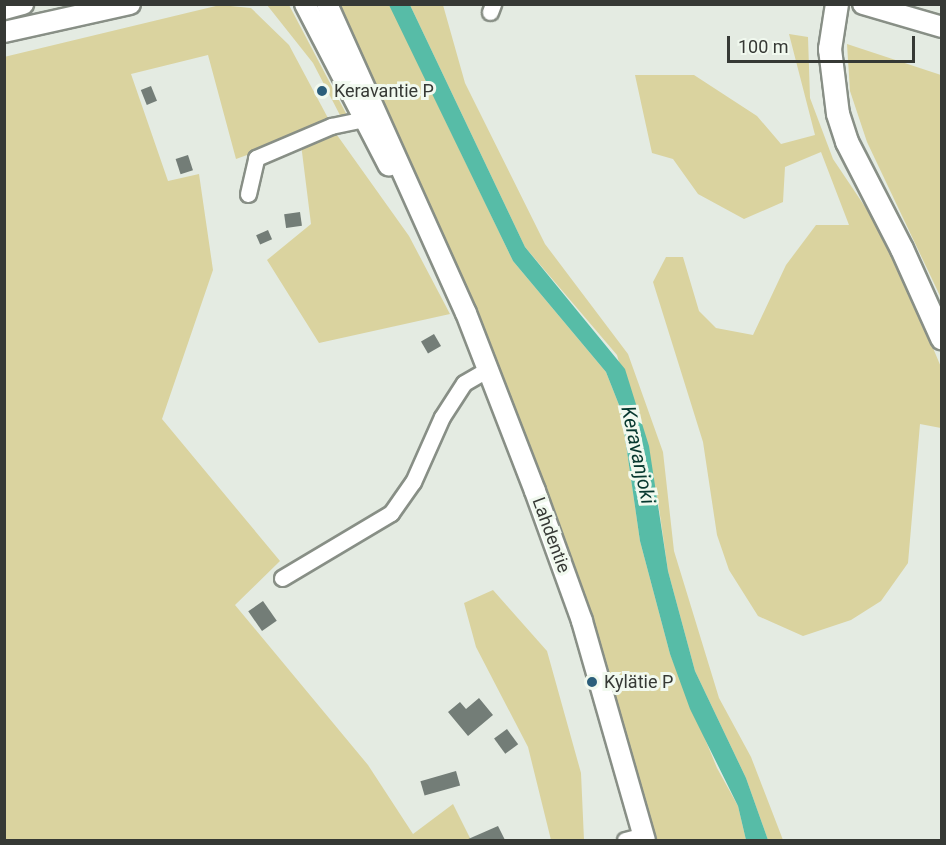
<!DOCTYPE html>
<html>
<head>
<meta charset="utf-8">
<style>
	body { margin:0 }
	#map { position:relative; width:946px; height:845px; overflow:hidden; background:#e4ebe2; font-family:Roboto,sans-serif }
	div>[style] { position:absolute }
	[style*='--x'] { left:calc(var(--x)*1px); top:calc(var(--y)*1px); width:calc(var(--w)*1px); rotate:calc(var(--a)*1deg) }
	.green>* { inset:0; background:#dad39f }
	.water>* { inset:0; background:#57bca7 }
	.building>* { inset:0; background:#737d77; transform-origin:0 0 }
	.roads { filter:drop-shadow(2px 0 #888f86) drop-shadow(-2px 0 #888f86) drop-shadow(0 2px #888f86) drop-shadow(0 -2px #888f86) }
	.minor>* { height:15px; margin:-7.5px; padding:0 7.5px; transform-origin:7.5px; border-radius:7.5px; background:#fff }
	.major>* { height:20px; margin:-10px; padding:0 10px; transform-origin:10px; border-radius:10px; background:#fff }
	.highway>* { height:22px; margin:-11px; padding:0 11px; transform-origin:11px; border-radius:11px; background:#fff }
	.dots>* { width:16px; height:16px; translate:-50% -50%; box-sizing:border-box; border:3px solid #f1f9ef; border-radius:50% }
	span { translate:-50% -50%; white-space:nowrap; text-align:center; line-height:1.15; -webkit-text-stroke:6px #f1f9ef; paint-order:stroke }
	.poi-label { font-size:18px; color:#363935 }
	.left { translate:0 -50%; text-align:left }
	.street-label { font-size:18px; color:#363935 }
	.water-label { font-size:20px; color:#07382f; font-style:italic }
	.frame { position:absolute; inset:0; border:6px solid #363935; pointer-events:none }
	.scale { position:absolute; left:727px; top:36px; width:188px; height:27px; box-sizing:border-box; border:3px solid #363935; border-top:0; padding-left:8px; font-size:18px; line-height:21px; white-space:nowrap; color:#363935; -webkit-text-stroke:4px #f1f9ef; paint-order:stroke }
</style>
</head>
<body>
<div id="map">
	<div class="green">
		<div style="clip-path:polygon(220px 5px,251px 8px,289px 45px,337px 135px,409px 236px,450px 314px,319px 343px,267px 260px,311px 224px,300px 136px,236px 159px,208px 55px,131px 74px,168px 181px,199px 174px,213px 270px,162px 419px,280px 561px,235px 605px,368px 765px,413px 834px,453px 804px,471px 840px,5px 840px,4px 57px)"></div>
		<div style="clip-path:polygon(267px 5px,289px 5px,350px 121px,343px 121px,313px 63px)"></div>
		<div style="clip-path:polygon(332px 5px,390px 5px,513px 261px,606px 372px,621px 410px,640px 541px,670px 654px,717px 768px,738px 806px,746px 840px,656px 840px,599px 644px,514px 405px)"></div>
		<div style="clip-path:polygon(410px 5px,443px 5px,465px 83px,545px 244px,628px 354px,663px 452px,674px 551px,719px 698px,751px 757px,783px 840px,768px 840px,746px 778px,695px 671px,668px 571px,658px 501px,617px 355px,525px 247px)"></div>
		<div style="clip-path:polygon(789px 34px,808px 37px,810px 98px,833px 159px,888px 241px,941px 367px,941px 428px,920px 424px,908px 563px,881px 601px,851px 620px,803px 636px,758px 616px,729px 570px,717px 535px,703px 442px,653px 282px,666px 257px,683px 257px,699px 311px,716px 328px,753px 335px,786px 265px,816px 225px,849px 225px,821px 152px,785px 167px,783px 202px,744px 219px,698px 194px,673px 159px,652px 153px,635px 75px,694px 75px,757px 116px,781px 144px,815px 135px)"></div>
		<div style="clip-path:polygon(847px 44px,941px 75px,941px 298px,867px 142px,850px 91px)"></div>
		<div style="clip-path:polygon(493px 590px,547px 651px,581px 773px,584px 840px,551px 840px,528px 747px,476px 647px,464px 603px)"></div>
	</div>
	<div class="water">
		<div style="clip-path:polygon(389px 5px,410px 5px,525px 247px,625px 369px,649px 446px,668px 571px,695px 671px,746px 778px,768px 840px,746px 840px,738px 806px,690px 709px,670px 654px,640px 541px,621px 410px,606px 372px,513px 261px)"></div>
	</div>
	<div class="building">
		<div style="left:151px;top:86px;width:16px;height:11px;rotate:68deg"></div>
		<div style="left:188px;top:155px;width:16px;height:13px;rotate:72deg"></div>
		<div style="left:300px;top:212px;width:14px;height:16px;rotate:82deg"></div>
		<div style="left:268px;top:230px;width:10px;height:13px;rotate:66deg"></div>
		<div style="left:434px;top:334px;width:14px;height:15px;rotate:60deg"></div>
		<div style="left:263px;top:601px;width:24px;height:18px;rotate:55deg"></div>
		<div style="clip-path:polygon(479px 698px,493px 715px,468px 736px,448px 712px,460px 702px,466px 709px)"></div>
		<div style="left:507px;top:729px;width:19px;height:16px;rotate:54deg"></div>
		<div style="left:456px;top:771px;width:15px;height:37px;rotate:74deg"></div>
		<div style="clip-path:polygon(498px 826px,505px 840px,466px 840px)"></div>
	</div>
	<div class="roads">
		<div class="minor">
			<div style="--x:490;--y:12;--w:9;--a:-69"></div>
			<div style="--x:248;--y:194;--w:37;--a:-77"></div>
			<div style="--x:256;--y:158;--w:82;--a:-23.1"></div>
			<div style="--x:331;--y:126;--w:44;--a:-11.8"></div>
			<div style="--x:282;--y:578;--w:127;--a:-30.8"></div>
			<div style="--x:391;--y:513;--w:38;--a:-55"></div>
			<div style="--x:413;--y:482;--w:71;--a:-66"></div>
			<div style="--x:442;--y:417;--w:40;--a:-57.1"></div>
			<div style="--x:464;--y:383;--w:28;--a:-30"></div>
			<div style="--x:625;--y:840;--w:20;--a:-15"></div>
		</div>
		<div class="major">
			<div style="--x:305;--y:4;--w:182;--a:62.6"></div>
			<div style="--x:327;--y:4;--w:339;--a:65.8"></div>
			<div style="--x:466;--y:313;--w:191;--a:68.8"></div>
			<div style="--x:535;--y:491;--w:138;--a:70.1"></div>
			<div style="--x:582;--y:621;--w:228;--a:74"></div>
			<div style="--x:863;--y:4;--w:82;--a:16.2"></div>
			<div style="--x:4;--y:9;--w:20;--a:-15"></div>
			<div style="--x:4;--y:32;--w:129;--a:-12.5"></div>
		</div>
		<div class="highway">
			<div style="--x:837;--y:4;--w:46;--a:98.8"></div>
			<div style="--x:830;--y:49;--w:65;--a:83"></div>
			<div style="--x:838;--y:114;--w:29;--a:72"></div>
			<div style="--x:847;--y:142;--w:120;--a:62.8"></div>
			<div style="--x:902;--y:249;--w:98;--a:65.8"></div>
		</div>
	</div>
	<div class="dots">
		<div style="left:322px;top:91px;background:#2b5e7b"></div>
		<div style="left:592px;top:682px;background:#2b5e7b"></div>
	</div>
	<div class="poi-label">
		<span class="left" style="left:334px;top:91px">Keravantie P</span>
		<span class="left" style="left:604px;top:682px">Kylätie P</span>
	</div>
	<div class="street-label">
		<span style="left:551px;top:535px;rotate:70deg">Lahdentie</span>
	</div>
	<div class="water-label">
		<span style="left:638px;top:455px;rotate:78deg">Keravanjoki</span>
	</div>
	<div class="frame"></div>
	<div class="scale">100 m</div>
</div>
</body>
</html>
